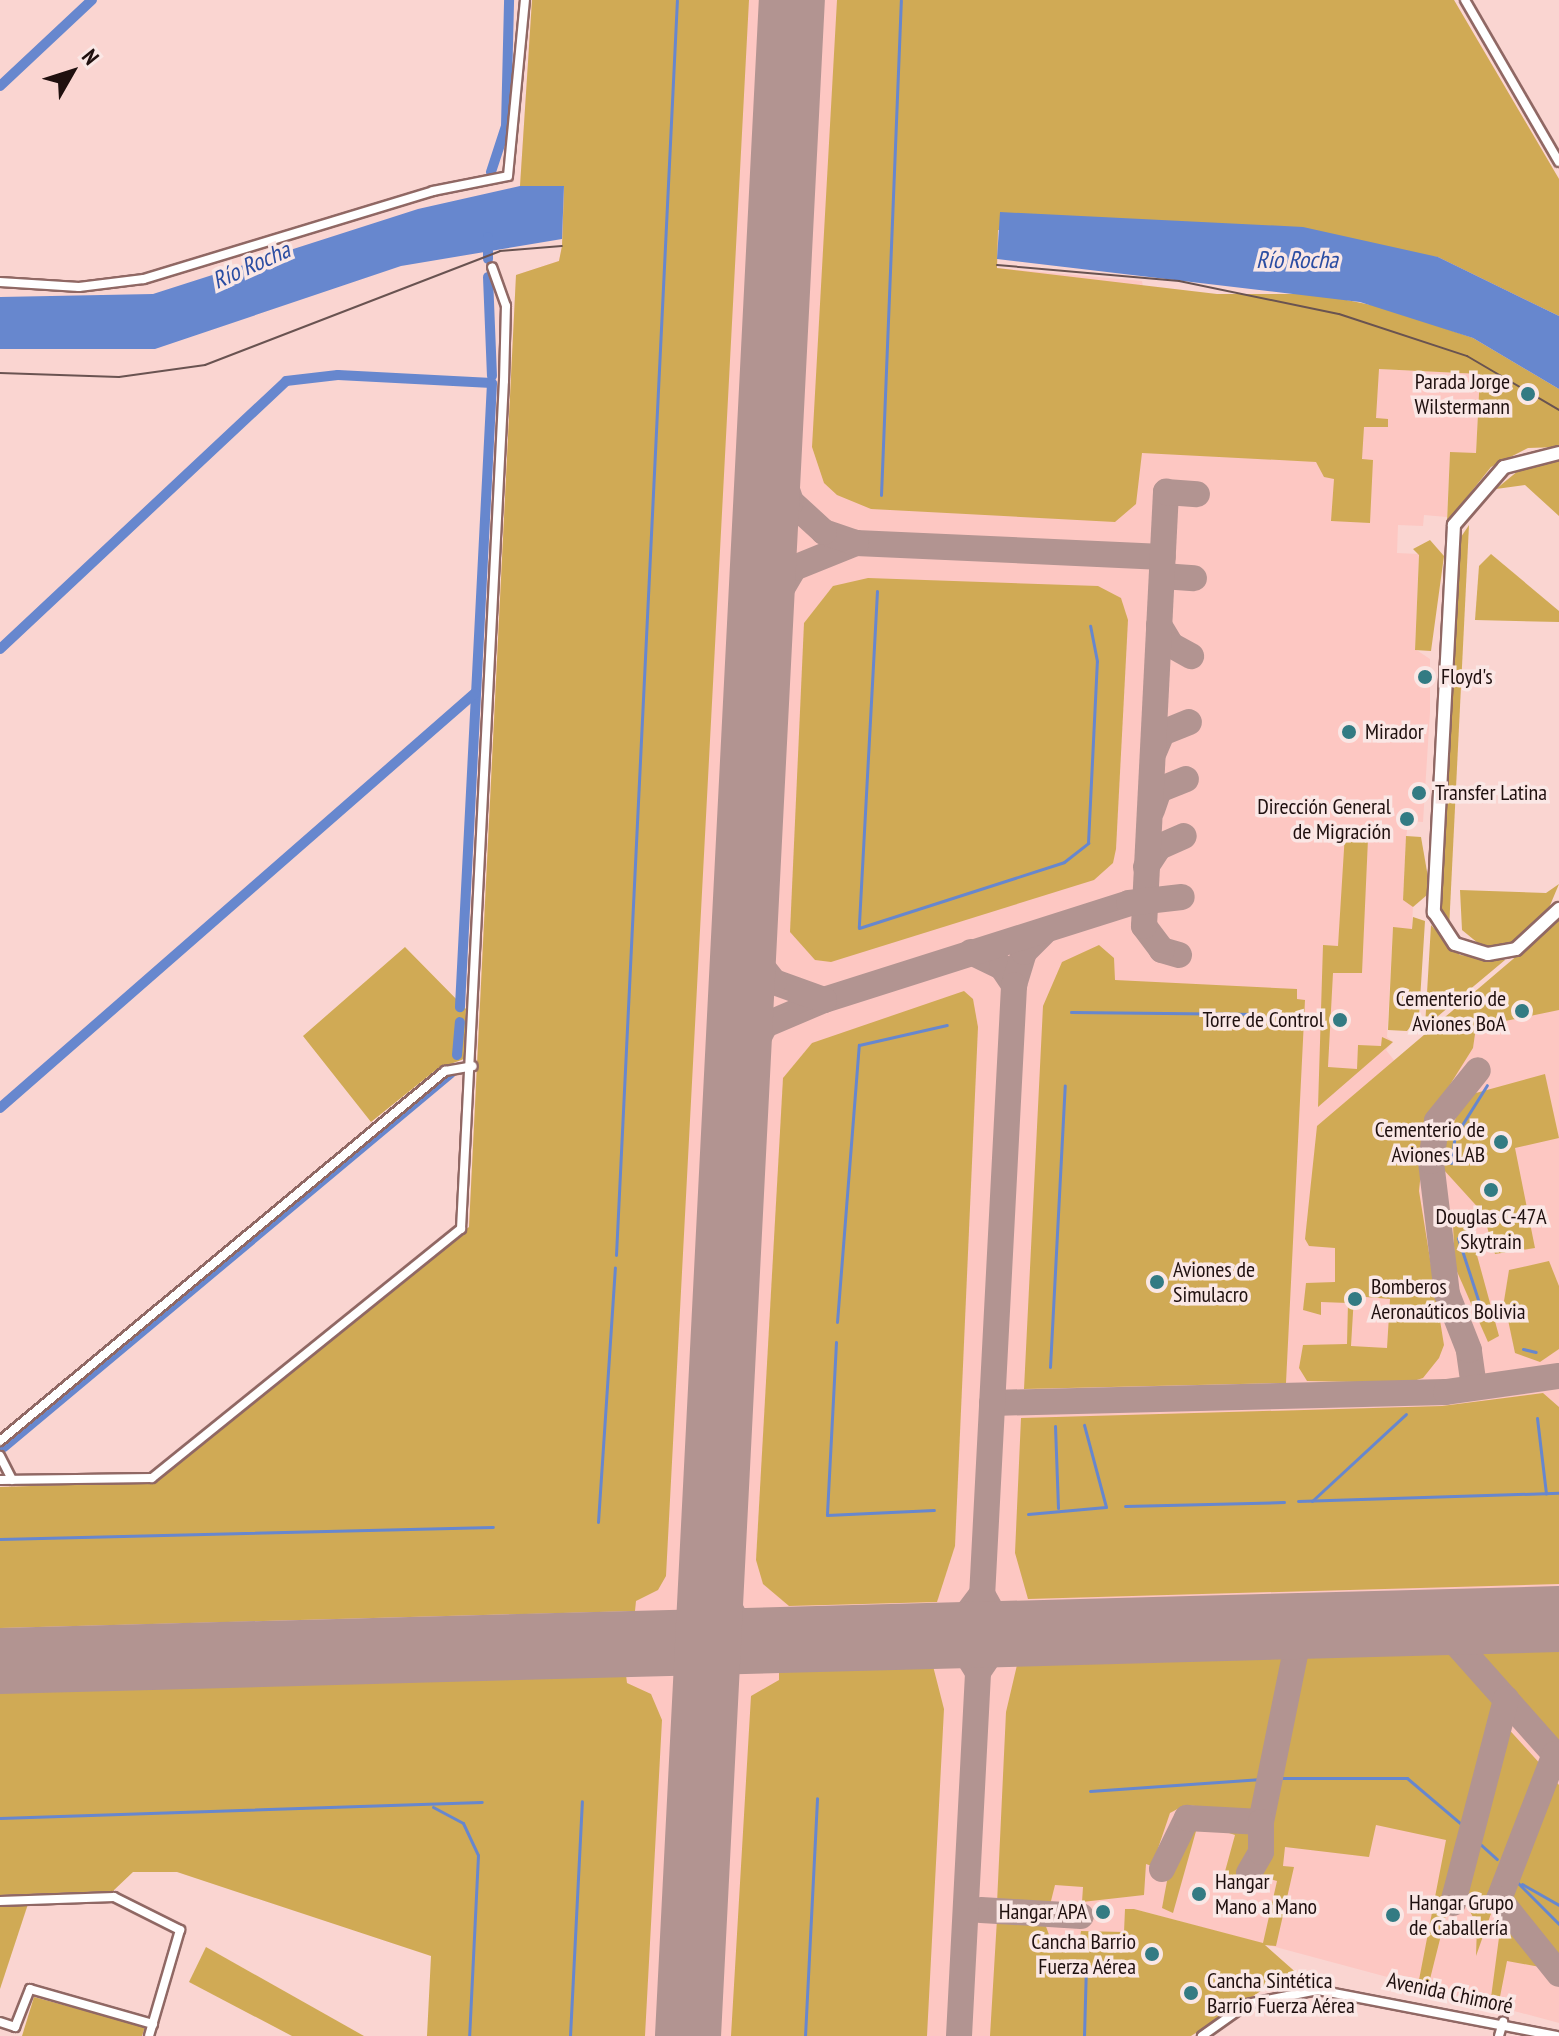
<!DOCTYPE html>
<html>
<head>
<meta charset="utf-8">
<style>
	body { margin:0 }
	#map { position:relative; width:1559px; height:2036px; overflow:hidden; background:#fad5d1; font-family:"PT Sans Narrow",sans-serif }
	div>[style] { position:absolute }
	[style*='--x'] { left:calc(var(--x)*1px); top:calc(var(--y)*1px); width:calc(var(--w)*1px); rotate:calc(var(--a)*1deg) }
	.built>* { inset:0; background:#fdc7c2 }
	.green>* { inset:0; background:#d0aa55 }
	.water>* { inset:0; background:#6787ce }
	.stream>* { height:3px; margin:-1.5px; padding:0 1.5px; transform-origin:1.5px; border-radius:1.5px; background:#6787ce }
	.canal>* { height:10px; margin:-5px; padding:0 5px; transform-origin:5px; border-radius:5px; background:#6787ce }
	.taxiway>* { height:26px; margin:-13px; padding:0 13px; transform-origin:13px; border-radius:13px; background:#b29491 }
	.runway>* { height:66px; margin:-33px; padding:0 33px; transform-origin:33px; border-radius:33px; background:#b29491 }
	.roads { filter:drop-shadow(2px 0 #906864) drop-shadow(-2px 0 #906864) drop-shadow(0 2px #906864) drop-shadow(0 -2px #906864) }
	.street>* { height:8px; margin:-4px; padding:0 4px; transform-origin:4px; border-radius:4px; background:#fff }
	.secondary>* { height:12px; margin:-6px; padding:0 6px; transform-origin:6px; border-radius:6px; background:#fff }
	.tram>* { height:2px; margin:-1px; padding:0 1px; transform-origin:1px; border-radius:1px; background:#695351 }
	.dots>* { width:22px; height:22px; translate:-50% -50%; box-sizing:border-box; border:4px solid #fae7e5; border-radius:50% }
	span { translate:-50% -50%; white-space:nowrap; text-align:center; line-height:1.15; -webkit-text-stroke:7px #fae7e5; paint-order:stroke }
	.poi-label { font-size:22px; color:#1f100f }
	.right { translate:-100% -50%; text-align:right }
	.left { translate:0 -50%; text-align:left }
	.street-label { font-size:22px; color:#1f100f }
	.water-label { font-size:24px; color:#2b4da2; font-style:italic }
	.north { position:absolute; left:32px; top:32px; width:80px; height:80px; -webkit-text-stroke:6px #fae7e5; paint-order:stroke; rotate:51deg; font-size:22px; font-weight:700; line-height:32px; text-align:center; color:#1f100f }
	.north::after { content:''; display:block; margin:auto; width:28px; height:36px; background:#1f100f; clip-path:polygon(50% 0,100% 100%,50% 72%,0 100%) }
</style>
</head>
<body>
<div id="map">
	<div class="built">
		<div style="clip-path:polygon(532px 0,1454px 0,1559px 179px,1559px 316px,1547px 308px,998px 230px,997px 268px,1142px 281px,1144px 293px,1379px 369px,1480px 374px,1476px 454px,1450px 453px,1447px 517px,1424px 515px,1423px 526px,1398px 525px,1397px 553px,1419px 554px,1415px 649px,1430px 659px,1430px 712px,1423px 822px,1408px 821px,1406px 840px,1403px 899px,1413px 904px,1412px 929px,1393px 928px,1387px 1037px,1393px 1042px,1386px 1050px,1397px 1064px,1559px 930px,1559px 2023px,1134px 1909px,1126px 2036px,431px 2036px,443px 1827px,0 1835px,0 1487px,156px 1482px,469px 1227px,516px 275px,559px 261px,562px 246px,564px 187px,520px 186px)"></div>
	</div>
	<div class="green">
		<div style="clip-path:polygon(532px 0,749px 0,666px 1576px,658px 1590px,636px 1601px,635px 1611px,0 1628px,0 1487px,156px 1482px,469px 1227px,516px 275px,559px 261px,562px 246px,564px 187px,520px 186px)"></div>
		<div style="clip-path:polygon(837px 0,1454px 0,1559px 179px,1559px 316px,1438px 257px,998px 230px,997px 268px,1217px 294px,1317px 294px,1386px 308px,1473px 338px,1559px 389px,1559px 447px,1528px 448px,1491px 467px,1447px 522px,1450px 452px,1476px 453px,1480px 374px,1379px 369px,1376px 418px,1388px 419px,1388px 427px,1364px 427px,1362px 459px,1373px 460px,1370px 523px,1331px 521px,1334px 479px,1324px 477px,1316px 462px,1142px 453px,1136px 504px,1115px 522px,871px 509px,837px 495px,824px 483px,812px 447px)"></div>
		<div style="clip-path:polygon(1559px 460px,1559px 516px,1525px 485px,1496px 489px,1524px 466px)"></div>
		<div style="clip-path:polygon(1469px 525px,1449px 929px,1441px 908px,1461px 537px)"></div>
		<div style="clip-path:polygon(1430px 540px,1444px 556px,1431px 651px,1415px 650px,1419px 555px,1413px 549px)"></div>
		<div style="clip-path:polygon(1491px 554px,1559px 611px,1559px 622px,1475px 620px,1479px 566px)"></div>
		<div style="clip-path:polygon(868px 578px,1098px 586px,1121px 598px,1128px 620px,1116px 849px,1113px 863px,1094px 880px,831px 962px,815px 960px,790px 932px,804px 623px,833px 586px)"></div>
		<div style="clip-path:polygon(1345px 833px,1380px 835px,1368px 839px,1362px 973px,1333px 973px,1328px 1067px,1357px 1069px,1358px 1045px,1381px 1046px,1382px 1037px,1393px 1042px,1318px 1107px,1323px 945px,1338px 946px)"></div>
		<div style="clip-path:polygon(1406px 836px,1421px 837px,1429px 883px,1427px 895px,1413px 907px,1403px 900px)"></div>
		<div style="clip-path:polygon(1559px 884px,1546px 915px,1512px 943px,1484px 948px,1462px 930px,1460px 890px,1546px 893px)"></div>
		<div style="clip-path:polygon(1413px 917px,1425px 921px,1419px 1016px,1407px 1031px,1388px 1030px,1393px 927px,1412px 929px)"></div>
		<div style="clip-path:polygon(evenodd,1559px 920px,1559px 1010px,1476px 1027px,1473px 1048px,1426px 1123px,1419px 1191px,1444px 1345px,1439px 1358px,1423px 1378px,1407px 1383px,1307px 1381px,1299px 1368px,1303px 1345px,1347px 1344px,1348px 1303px,1321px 1302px,1321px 1315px,1303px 1310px,1306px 1283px,1335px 1282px,1335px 1248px,1309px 1246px,1305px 1239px,1317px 1126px,1559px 920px,1354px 1296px,1390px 1299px,1387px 1348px,1351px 1346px,1354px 1296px)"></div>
		<div style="clip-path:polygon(1431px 925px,1460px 955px,1505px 960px,1425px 1027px)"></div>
		<div style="clip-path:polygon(1099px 945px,1114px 958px,1115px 980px,1297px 989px,1297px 999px,1305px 1000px,1286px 1383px,1024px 1389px,1043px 1006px,1062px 962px)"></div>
		<div style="clip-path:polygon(405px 947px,466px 1009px,464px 1059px,437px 1069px,371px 1122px,303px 1036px)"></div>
		<div style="clip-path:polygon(964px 991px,973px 999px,978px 1027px,955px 1546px,937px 1602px,789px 1606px,763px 1584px,756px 1560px,783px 1078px,812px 1043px)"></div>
		<div style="clip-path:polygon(1545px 1074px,1559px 1138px,1515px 1148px,1535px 1248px,1495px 1254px,1483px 1213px,1443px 1169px,1442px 1151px,1465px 1096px)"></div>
		<div style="clip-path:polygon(1459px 1218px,1472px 1237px,1499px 1336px,1488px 1342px,1455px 1267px,1453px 1225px)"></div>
		<div style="clip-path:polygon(1549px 1261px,1559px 1286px,1559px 1349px,1540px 1362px,1515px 1353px,1504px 1301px,1509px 1270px)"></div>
		<div style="clip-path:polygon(1543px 1393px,1559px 1407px,1559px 1584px,1028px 1599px,1015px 1553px,1021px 1418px,1442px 1406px)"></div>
		<div style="clip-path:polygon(1559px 1649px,1559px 1742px,1477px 1651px)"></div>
		<div style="clip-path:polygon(1448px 1652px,1498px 1708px,1428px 1987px,1418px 1985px,1446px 1840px,1376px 1825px,1369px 1857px,1285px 1847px,1283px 1866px,1294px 1867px,1276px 1946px,1265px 1945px,1309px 1984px,1264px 1989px,1191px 2036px,990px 2036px,997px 1919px,1044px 1921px,1052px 1943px,1079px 1944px,1081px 1931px,1124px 1932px,1125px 1909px,1134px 1909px,1263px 1943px,1277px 1881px,1255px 1875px,1256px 1865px,1267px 1848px,1301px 1656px)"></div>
		<div style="clip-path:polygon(1293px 1657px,1259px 1812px,1185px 1805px,1170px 1813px,1152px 1866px,1146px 1864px,1144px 1895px,1082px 1902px,1083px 1887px,1055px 1885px,1050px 1905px,997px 1903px,1006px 1712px,1017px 1665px)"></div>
		<div style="clip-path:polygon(933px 1666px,944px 1709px,927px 2036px,731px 2036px,751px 1696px,779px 1680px,779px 1670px)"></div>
		<div style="clip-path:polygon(626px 1675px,627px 1683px,651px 1694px,662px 1720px,645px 2036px,427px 2036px,431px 1956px,177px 1872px,133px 1872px,113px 1891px,0 1895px,0 1692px)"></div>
		<div style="clip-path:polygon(1504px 1724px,1543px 1767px,1476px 1956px,1477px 1925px,1461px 1894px)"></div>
		<div style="clip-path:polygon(1549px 1774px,1559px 1785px,1559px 1965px,1505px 1897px,1510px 1865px)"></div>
		<div style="clip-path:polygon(1190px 1823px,1198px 1824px,1173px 1913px,1162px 1908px,1169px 1870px)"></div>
		<div style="clip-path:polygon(1226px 1824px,1255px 1828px,1258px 1846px,1235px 1882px,1224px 1875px,1235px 1835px,1223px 1831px)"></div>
		<div style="clip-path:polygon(28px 1904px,0 1989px,0 1906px)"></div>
		<div style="clip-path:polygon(1502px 1915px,1559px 1985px,1540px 1967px,1507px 1961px,1498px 2007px,1490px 2005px)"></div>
		<div style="clip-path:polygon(206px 1947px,364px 2036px,292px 2036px,189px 1982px)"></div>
		<div style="clip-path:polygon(34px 1997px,145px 2027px,142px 2036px,22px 2036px)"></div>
	</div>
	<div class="water">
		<div style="clip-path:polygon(520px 186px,564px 186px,562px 239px,401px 266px,155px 349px,0 349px,0 297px,153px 294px,418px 209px)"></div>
		<div style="clip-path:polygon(1000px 212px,1303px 227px,1438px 257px,1559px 316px,1559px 389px,1473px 338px,1360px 302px,997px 259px)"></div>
	</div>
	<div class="stream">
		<div style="--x:881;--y:495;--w:495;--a:-87.7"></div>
		<div style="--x:877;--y:591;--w:337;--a:93.1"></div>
		<div style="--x:859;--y:928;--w:215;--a:-17.8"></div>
		<div style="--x:1064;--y:862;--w:31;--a:-38"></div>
		<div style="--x:1088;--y:843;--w:182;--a:-87.2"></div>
		<div style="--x:1097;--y:661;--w:36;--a:-101"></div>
		<div style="--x:1071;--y:1012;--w:188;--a:0.6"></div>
		<div style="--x:1451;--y:1163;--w:27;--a:-82"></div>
		<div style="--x:1455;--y:1136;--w:60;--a:-57.9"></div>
		<div style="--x:1458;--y:1238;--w:84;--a:72"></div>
		<div style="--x:616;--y:1255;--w:1256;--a:-87.22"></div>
		<div style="--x:837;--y:1322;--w:278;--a:-85.5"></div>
		<div style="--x:859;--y:1045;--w:90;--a:-12.8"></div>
		<div style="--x:836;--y:1342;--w:173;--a:93"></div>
		<div style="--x:827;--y:1515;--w:107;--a:-2.7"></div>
		<div style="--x:1523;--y:1349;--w:13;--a:13"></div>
		<div style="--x:1050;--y:1367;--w:282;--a:-87"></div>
		<div style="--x:1537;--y:1418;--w:76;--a:83.2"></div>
		<div style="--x:1055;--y:1426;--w:82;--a:87.9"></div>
		<div style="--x:1298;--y:1501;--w:261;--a:-1.8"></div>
		<div style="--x:1312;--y:1501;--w:128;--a:-42.8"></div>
		<div style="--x:1125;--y:1506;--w:159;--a:-1.4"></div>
		<div style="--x:1028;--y:1514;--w:78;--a:-5.1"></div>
		<div style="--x:1106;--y:1507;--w:85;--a:-105"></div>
		<div style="--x:598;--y:1522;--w:255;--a:-86.2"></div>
		<div style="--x:0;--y:1539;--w:493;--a:-1.4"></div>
		<div style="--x:1282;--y:1778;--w:125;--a:0"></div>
		<div style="--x:1407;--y:1778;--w:70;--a:40.3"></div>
		<div style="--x:1090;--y:1791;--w:172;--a:-4"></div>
		<div style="--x:433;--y:1807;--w:34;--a:28"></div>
		<div style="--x:463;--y:1823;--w:35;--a:65"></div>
		<div style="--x:478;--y:1855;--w:181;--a:92.8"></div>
		<div style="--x:0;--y:1818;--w:482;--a:-1.9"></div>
		<div style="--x:1479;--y:1843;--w:24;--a:42"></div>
		<div style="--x:1515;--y:1880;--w:62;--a:45"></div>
		<div style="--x:1522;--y:1884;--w:43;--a:29.6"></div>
		<div style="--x:570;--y:2036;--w:235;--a:-87.1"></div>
		<div style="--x:805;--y:2036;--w:238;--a:-87.1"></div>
		<div style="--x:1084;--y:2036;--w:72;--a:-88.4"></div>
	</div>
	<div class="canal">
		<div style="--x:0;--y:86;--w:126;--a:-43.1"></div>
		<div style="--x:491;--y:172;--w:48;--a:-71.9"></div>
		<div style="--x:506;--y:126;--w:126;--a:-88.6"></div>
		<div style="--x:488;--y:259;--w:22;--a:-90"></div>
		<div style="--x:488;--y:277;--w:99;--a:87.7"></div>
		<div style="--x:0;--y:649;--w:392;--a:-43.1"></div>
		<div style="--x:286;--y:381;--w:52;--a:-6.6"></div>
		<div style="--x:338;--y:375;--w:154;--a:3"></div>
		<div style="--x:492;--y:383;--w:625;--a:92.94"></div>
		<div style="--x:457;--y:1055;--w:33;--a:-85"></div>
		<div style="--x:0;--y:1108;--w:631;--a:-41.14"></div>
		<div style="--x:4;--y:1447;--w:583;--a:-39.92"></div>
	</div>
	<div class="taxiway">
		<div style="--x:856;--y:543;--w:307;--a:2.6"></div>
		<div style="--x:1162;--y:576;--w:32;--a:4"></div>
		<div style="--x:1159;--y:625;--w:23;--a:59"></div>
		<div style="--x:1171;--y:645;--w:23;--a:29"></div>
		<div style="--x:760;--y:626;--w:67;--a:-59.6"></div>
		<div style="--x:794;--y:568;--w:67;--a:-22"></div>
		<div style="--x:856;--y:543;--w:34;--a:-161"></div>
		<div style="--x:824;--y:532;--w:45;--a:-137.7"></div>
		<div style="--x:791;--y:502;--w:71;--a:-108.2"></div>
		<div style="--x:1154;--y:752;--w:21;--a:-67"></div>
		<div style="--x:1162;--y:733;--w:29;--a:-22"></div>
		<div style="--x:1152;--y:810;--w:21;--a:-71"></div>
		<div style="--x:1159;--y:790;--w:29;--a:-22"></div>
		<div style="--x:1146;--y:867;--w:24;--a:-57"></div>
		<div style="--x:1159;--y:847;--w:27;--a:-24"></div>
		<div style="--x:971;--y:952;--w:34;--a:26"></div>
		<div style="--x:1002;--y:967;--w:22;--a:56"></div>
		<div style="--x:1014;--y:985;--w:34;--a:-73"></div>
		<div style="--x:1024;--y:952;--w:30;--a:-45"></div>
		<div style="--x:1179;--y:955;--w:18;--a:-164"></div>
		<div style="--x:1162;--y:950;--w:30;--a:-127"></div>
		<div style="--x:1144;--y:926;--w:435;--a:-87.1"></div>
		<div style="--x:1166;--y:492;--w:31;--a:4"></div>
		<div style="--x:824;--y:1000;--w:320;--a:-17.6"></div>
		<div style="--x:1129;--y:903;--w:53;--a:-6.5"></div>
		<div style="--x:736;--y:1082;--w:64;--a:-63"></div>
		<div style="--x:765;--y:1025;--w:64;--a:-23"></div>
		<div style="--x:824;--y:1000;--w:53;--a:-160.2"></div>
		<div style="--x:774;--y:982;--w:33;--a:-128"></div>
		<div style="--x:754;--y:956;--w:37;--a:-106"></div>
		<div style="--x:1474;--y:1387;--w:37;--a:-98"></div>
		<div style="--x:1469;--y:1350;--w:60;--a:-111.4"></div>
		<div style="--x:1447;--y:1294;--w:134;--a:-96.9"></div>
		<div style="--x:1431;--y:1161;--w:40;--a:-81.5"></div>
		<div style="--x:1437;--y:1121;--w:65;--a:-51.2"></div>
		<div style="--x:992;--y:1403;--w:454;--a:-1.4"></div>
		<div style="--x:1446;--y:1392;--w:114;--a:-8.1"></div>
		<div style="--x:711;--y:1571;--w:53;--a:62.9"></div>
		<div style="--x:735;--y:1618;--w:33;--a:27"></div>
		<div style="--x:764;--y:1633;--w:44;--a:7.8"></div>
		<div style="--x:1437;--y:1622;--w:183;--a:48.3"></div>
		<div style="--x:978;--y:1672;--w:28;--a:-122"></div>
		<div style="--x:963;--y:1648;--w:38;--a:-162"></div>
		<div style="--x:927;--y:1636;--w:40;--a:-25"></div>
		<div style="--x:963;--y:1619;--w:31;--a:-53"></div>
		<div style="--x:978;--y:1672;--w:32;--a:-56"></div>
		<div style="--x:996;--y:1645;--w:29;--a:-25"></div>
		<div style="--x:1022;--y:1633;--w:28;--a:-154"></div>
		<div style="--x:997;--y:1621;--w:31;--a:-119"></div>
		<div style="--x:705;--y:1700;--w:43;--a:-61.1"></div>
		<div style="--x:726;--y:1662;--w:44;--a:-30.1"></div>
		<div style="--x:1555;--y:1754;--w:155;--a:111.1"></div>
		<div style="--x:1499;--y:1899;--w:96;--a:51.3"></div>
		<div style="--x:1162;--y:1869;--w:57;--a:-63.9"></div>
		<div style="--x:1187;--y:1818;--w:74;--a:3.1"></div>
		<div style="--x:1261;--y:1822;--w:200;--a:-78.5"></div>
		<div style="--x:1249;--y:1873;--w:24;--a:-60"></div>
		<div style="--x:1261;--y:1852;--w:30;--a:-90"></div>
		<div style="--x:1453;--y:1903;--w:211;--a:-75.4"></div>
		<div style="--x:981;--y:1910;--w:100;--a:3.4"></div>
		<div style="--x:959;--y:2036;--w:1052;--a:-87"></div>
	</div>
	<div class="runway">
		<div style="--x:0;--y:1661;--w:1560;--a:-1.54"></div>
		<div style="--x:688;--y:2036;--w:2039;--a:-87.08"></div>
	</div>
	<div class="roads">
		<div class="street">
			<div style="--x:1465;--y:0;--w:187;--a:59.9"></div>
			<div style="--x:0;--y:282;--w:79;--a:3.6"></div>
			<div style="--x:79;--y:287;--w:65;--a:-7"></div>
			<div style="--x:144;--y:279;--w:302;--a:-16.9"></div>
			<div style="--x:433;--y:191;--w:76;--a:-11.3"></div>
			<div style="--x:508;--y:176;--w:177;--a:-84.5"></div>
			<div style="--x:0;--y:1441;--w:579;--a:-39.74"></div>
			<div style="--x:445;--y:1071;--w:28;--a:-10"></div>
			<div style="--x:0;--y:1456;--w:27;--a:63"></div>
			<div style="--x:0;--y:1480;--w:152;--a:-0.8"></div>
			<div style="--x:152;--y:1478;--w:397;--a:-38.9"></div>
			<div style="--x:461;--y:1229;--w:849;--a:-87.1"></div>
			<div style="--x:504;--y:381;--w:75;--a:-88.5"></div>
			<div style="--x:506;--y:306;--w:41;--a:-109.7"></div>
			<div style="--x:0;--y:1901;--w:114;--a:-2"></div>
			<div style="--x:114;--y:1897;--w:74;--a:26.6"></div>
			<div style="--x:180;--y:1930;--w:110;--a:106.3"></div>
			<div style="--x:0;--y:2022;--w:16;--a:18"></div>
			<div style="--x:15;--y:2027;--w:41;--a:-68.5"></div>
			<div style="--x:30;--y:1989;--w:128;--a:15.9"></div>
			<div style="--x:1202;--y:2036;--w:55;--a:-35.4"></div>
			<div style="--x:1247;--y:2004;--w:72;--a:-11.2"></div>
			<div style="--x:1318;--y:1990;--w:243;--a:10.9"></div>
			<div style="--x:1499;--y:2036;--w:15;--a:-74"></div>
		</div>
		<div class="secondary">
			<div style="--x:1559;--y:453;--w:57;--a:165.7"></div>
			<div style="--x:1504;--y:467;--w:77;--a:130.8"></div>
			<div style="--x:1454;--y:525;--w:388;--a:93"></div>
			<div style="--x:1434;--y:912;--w:38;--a:57"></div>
			<div style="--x:1455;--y:944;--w:34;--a:17"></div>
			<div style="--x:1488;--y:954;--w:28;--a:-10"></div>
			<div style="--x:1516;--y:949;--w:59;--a:-42.9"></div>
		</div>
	</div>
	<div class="tram">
		<div style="--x:997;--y:265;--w:183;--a:5"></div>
		<div style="--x:1179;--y:281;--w:163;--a:11.7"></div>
		<div style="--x:1339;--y:314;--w:135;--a:18.2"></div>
		<div style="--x:1467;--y:356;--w:107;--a:30.4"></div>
		<div style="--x:0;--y:373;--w:119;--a:1.9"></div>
		<div style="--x:119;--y:377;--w:87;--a:-7.9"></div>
		<div style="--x:205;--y:365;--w:316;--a:-21.1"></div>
		<div style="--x:500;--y:251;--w:62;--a:-4.6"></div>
	</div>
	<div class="dots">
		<div style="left:1528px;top:394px;background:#337b83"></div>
		<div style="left:1425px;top:677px;background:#337b83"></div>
		<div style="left:1349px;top:732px;background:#337b83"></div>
		<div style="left:1419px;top:793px;background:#337b83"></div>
		<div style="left:1407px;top:819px;background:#337b83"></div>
		<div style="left:1522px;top:1011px;background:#337b83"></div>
		<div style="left:1340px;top:1020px;background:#337b83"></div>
		<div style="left:1501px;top:1142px;background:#337b83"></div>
		<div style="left:1491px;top:1190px;background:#337b83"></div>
		<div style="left:1157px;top:1282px;background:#337b83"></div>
		<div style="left:1355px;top:1299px;background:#337b83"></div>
		<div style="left:1199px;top:1894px;background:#337b83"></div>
		<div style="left:1103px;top:1912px;background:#337b83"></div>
		<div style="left:1393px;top:1915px;background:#337b83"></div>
		<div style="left:1152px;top:1954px;background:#337b83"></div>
		<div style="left:1191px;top:1993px;background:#337b83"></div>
	</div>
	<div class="poi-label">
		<span class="right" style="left:1510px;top:394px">Parada Jorge<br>Wilstermann</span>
		<span class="left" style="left:1441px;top:677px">Floyd's</span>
		<span class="left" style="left:1365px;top:732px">Mirador</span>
		<span class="left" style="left:1435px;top:793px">Transfer Latina</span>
		<span class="right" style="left:1391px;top:819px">Dirección General<br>de Migración</span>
		<span class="right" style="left:1506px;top:1011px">Cementerio de<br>Aviones BoA</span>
		<span class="right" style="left:1324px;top:1020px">Torre de Control</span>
		<span class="right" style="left:1485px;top:1142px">Cementerio de<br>Aviones LAB</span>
		<span style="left:1491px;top:1229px">Douglas C-47A<br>Skytrain</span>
		<span class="left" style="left:1173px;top:1282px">Aviones de<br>Simulacro</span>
		<span class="left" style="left:1371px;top:1299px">Bomberos<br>Aeronaúticos Bolivia</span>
		<span class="left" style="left:1215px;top:1894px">Hangar<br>Mano a Mano</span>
		<span class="left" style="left:1409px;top:1915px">Hangar Grupo<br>de Caballería</span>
		<span class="right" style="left:1087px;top:1912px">Hangar APA</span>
		<span class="right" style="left:1136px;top:1954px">Cancha Barrio<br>Fuerza Aérea</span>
		<span class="left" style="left:1207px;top:1993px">Cancha Sintética<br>Barrio Fuerza Aérea</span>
	</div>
	<div class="street-label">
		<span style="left:1450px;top:1993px;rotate:12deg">Avenida Chimoré</span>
	</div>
	<div class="water-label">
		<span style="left:1297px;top:260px">Río Rocha</span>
		<span style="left:251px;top:265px;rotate:-24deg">Río Rocha</span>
	</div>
	<div class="north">N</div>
</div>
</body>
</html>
